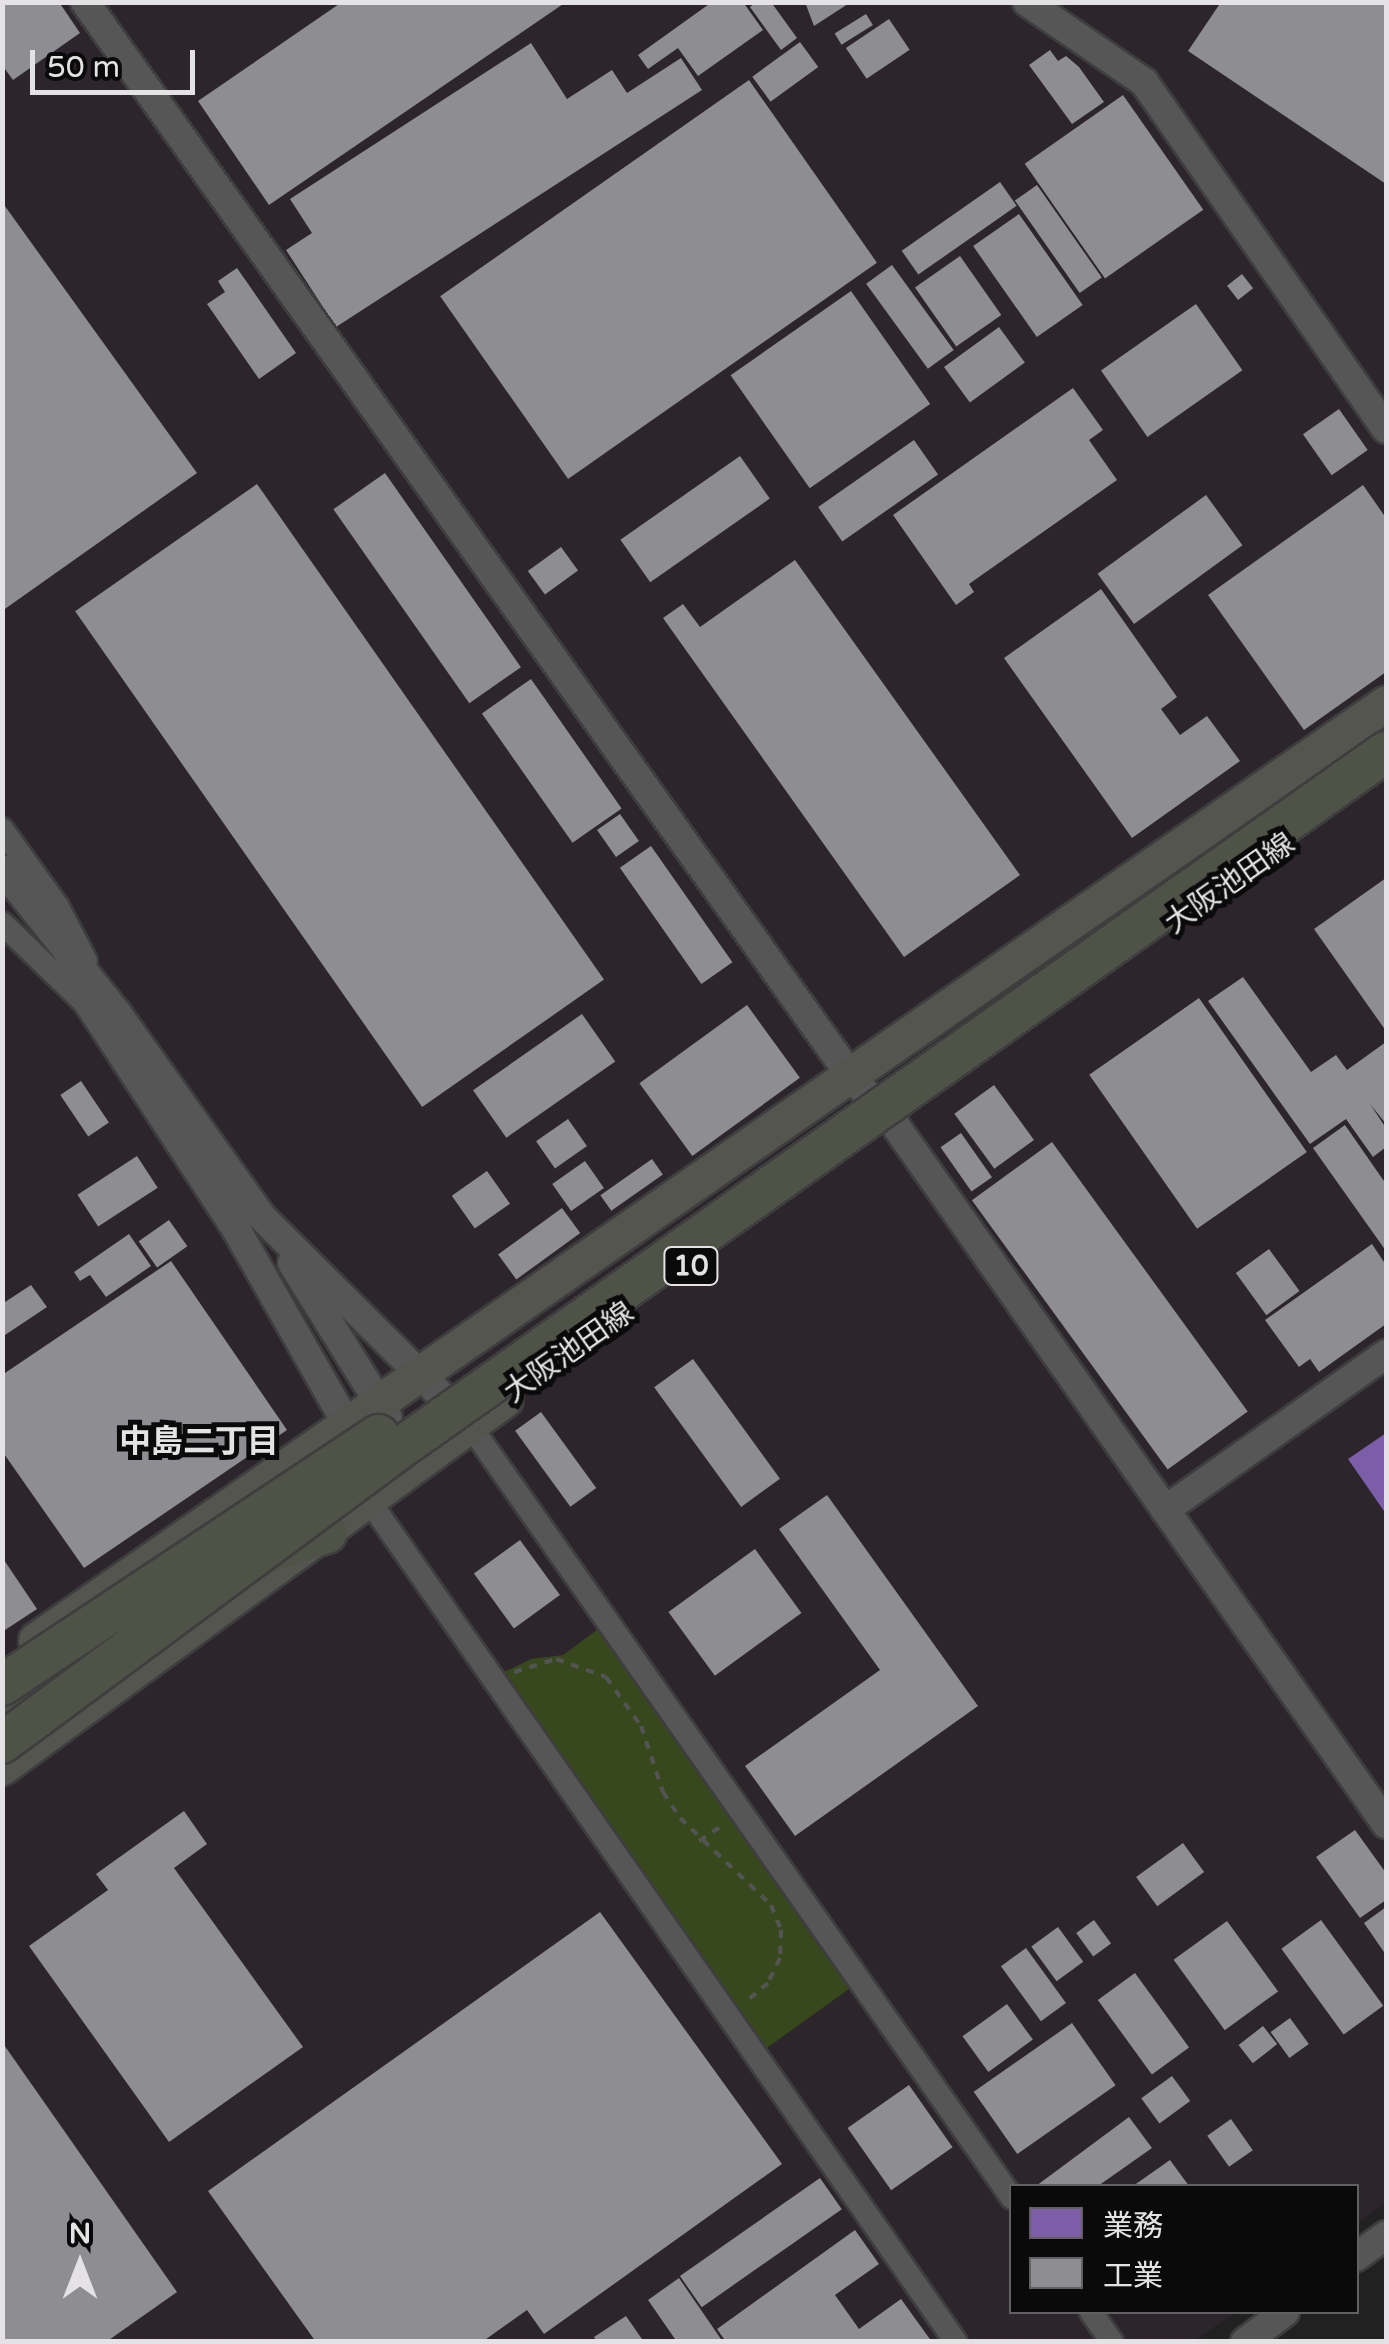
<!DOCTYPE html>
<html>
<head>
<meta charset="utf-8">
<style>
	body { margin:0 }
	#map { position:relative; width:1389px; height:2344px; overflow:hidden; background:#222122; font-family:"Varela Round","Noto Sans JP",sans-serif }
	div>[style] { position:absolute }
	[style*='--x'] { left:calc(var(--x)*1px); top:calc(var(--y)*1px); width:calc(var(--w)*1px); rotate:calc(var(--a)*1deg) }
	.built>* { inset:0; background:#2c252c }
	.green>* { inset:0; background:#38481d }
	.offices>* { inset:0; background:#7b5ea7 }
	.industry>* { inset:0; background:#8d8d92; transform-origin:0 0 }
	.path>* { height:4px; margin-top:-2px; transform-origin:0; background:repeating-linear-gradient(90deg,#545454 0 8px,transparent 0 16px) }
	.roads { filter:drop-shadow(2px 0 #3e3e3e) drop-shadow(-2px 0 #3e3e3e) drop-shadow(0 2px #3e3e3e) drop-shadow(0 -2px #3e3e3e) }
	.minor>* { height:22px; margin:-11px; padding:0 11px; transform-origin:11px; border-radius:11px; background:#575657 }
	.tertiary>* { height:28px; margin:-14px; padding:0 14px; transform-origin:14px; border-radius:14px; background:#575657 }
	.primary>* { height:35px; margin:-17.5px; padding:0 17.5px; transform-origin:17.5px; border-radius:17.5px; background:#54554f }
	.motorway>* { height:40px; margin:-20px; padding:0 20px; transform-origin:20px; border-radius:20px; background:#4e5247 }
	.bridges { filter:drop-shadow(2px 0 #3e3e3e) drop-shadow(-2px 0 #3e3e3e) drop-shadow(0 2px #3e3e3e) drop-shadow(0 -2px #3e3e3e) }
	.motorway-bridge>* { height:40px; margin:-20px; padding:0 20px; transform-origin:20px; border-radius:20px; background:#4e5247 }
	span { translate:-50% -50%; white-space:nowrap; text-align:center; line-height:1.15; -webkit-text-stroke:10px #0b0a0b; paint-order:stroke }
	.shield-label span { padding:2px 8px; background:#0b0a0b; border:2px solid; border-radius:8px; -webkit-text-stroke-width:0 }
	.shield-label { font-size:28px; color:#e4e2e4; font-weight:700 }
	.street-label { font-size:30px; color:#e4e2e4 }
	.neighbourhood-label { font-size:32px; color:#e4e2e4; font-weight:700 }
	.frame { position:absolute; inset:0; border:5px solid #e4e2e4; pointer-events:none }
	.legend { position:absolute; left:1009px; top:2184px; width:350px; height:130px; box-sizing:border-box; background:#0b0a0b; border:2px solid #626062; margin:0; padding:12px 18px; list-style:none; font-size:30px; color:#e4e2e4 }
	.legend li { display:flex; align-items:center; gap:20px; height:50px }
	.legend b { width:50px; border:2px solid #626062 }
	.north { position:absolute; left:30px; top:2214px; width:100px; height:100px; -webkit-text-stroke:8px #0b0a0b; paint-order:stroke; rotate:0deg; font-size:28px; font-weight:700; line-height:40px; text-align:center; color:#e4e2e4 }
	.north::after { content:''; display:block; margin:auto; width:35px; height:45px; background:#e4e2e4; clip-path:polygon(50% 0,100% 100%,50% 72%,0 100%) }
	.scale { position:absolute; left:30px; top:50px; width:165px; height:45px; box-sizing:border-box; border:5px solid #e4e2e4; border-top:0; padding-left:12px; font-size:30px; line-height:35px; white-space:nowrap; color:#e4e2e4; -webkit-text-stroke:8px #0b0a0b; paint-order:stroke }
</style>
</head>
<body>
<div id="map">
	<div class="built">
		<div style="clip-path:polygon(3px 3px,1386px 3px,1386px 2202px,1357px 2224px,1356px 2186px,1012px 2186px,1012px 2312px,1236px 2312px,1194px 2341px,3px 2342px)"></div>
	</div>
	<div class="green">
		<div style="clip-path:polygon(601px 1627px,853px 1986px,764px 2050px,500px 1674px,531px 1659px,563px 1655px)"></div>
	</div>
	<div class="offices">
		<div style="clip-path:polygon(1386px 1433px,1386px 1514px,1348px 1459px)"></div>
	</div>
	<div class="industry">
		<div style="clip-path:polygon(2px 2px,59px 2px,80px 33px,13px 80px,2px 65px)"></div>
		<div style="clip-path:polygon(342px 2px,566px 2px,269px 205px,198px 101px)"></div>
		<div style="clip-path:polygon(712px 2px,743px 2px,763px 30px,698px 76px,678px 48px,648px 69px,638px 55px)"></div>
		<div style="clip-path:polygon(756px 2px,771px 2px,797px 38px,781px 50px,750px 7px)"></div>
		<div style="clip-path:polygon(805px 2px,851px 2px,814px 26px)"></div>
		<div style="clip-path:polygon(1221px 2px,1386px 2px,1386px 184px,1188px 51px)"></div>
		<div style="left:866px;top:14px;width:13px;height:37px;rotate:58deg"></div>
		<div style="left:889px;top:19px;width:37px;height:52px;rotate:56deg"></div>
		<div style="left:800px;top:42px;width:31px;height:59px;rotate:54deg"></div>
		<div style="clip-path:polygon(531px 43px,567px 99px,612px 70px,627px 93px,681px 58px,702px 90px,336px 327px,286px 250px,312px 233px,290px 199px)"></div>
		<div style="clip-path:polygon(1050px 50px,1058px 61px,1066px 56px,1079px 67px,1104px 102px,1072px 124px,1029px 65px)"></div>
		<div style="left:749px;top:80px;width:223px;height:377px;rotate:55deg"></div>
		<div style="left:1123px;top:95px;width:140px;height:120px;rotate:55deg"></div>
		<div style="left:1000px;top:182px;width:29px;height:120px;rotate:55deg"></div>
		<div style="left:1037px;top:185px;width:113px;height:27px;rotate:55deg"></div>
		<div style="clip-path:polygon(2px 202px,197px 473px,2px 611px)"></div>
		<div style="left:1019px;top:214px;width:111px;height:56px;rotate:55deg"></div>
		<div style="left:960px;top:256px;width:72px;height:55px;rotate:55deg"></div>
		<div style="left:892px;top:265px;width:105px;height:32px;rotate:54deg"></div>
		<div style="clip-path:polygon(237px 268px,296px 353px,259px 379px,207px 304px,225px 292px,218px 281px)"></div>
		<div style="left:1242px;top:274px;width:18px;height:19px;rotate:52deg"></div>
		<div style="left:851px;top:291px;width:138px;height:147px;rotate:55deg"></div>
		<div style="left:1196px;top:304px;width:81px;height:116px;rotate:55deg"></div>
		<div style="left:999px;top:327px;width:44px;height:68px;rotate:54deg"></div>
		<div style="clip-path:polygon(1073px 388px,1103px 430px,1089px 440px,1117px 480px,969px 584px,974px 592px,956px 605px,893px 515px)"></div>
		<div style="left:1339px;top:409px;width:50px;height:44px;rotate:55deg"></div>
		<div style="left:914px;top:440px;width:42px;height:117px;rotate:55deg"></div>
		<div style="left:740px;top:456px;width:52px;height:146px;rotate:55deg"></div>
		<div style="left:385px;top:473px;width:237px;height:63px;rotate:55deg"></div>
		<div style="left:257px;top:484px;width:605px;height:222px;rotate:55deg"></div>
		<div style="clip-path:polygon(1363px 485px,1386px 518px,1386px 672px,1304px 730px,1208px 595px)"></div>
		<div style="left:1206px;top:495px;width:62px;height:134px;rotate:54deg"></div>
		<div style="left:561px;top:547px;width:29px;height:41px;rotate:54deg"></div>
		<div style="clip-path:polygon(795px 560px,1020px 875px,904px 957px,663px 618px,683px 604px,700px 627px)"></div>
		<div style="clip-path:polygon(1101px 589px,1177px 697px,1161px 709px,1180px 735px,1207px 716px,1240px 761px,1132px 838px,1004px 658px)"></div>
		<div style="left:531px;top:679px;width:158px;height:60px;rotate:55deg"></div>
		<div style="left:620px;top:814px;width:33px;height:28px;rotate:55deg"></div>
		<div style="left:651px;top:846px;width:142px;height:38px;rotate:55deg"></div>
		<div style="clip-path:polygon(1386px 878px,1386px 1031px,1314px 929px)"></div>
		<div style="clip-path:polygon(1243px 977px,1311px 1072px,1336px 1055px,1347px 1070px,1386px 1042px,1386px 1124px,1370px 1104px,1386px 1128px,1386px 1147px,1373px 1157px,1346px 1119px,1310px 1144px,1208px 1001px)"></div>
		<div style="left:1199px;top:998px;width:188px;height:134px;rotate:55deg"></div>
		<div style="left:747px;top:1005px;width:90px;height:133px;rotate:54deg"></div>
		<div style="left:582px;top:1014px;width:58px;height:133px;rotate:55deg"></div>
		<div style="left:81px;top:1081px;width:50px;height:25px;rotate:56deg"></div>
		<div style="left:994px;top:1085px;width:68px;height:49px;rotate:54deg"></div>
		<div style="left:568px;top:1119px;width:33px;height:39px;rotate:55deg"></div>
		<div style="clip-path:polygon(1345px 1125px,1386px 1184px,1386px 1251px,1313px 1148px)"></div>
		<div style="left:961px;top:1133px;width:54px;height:25px;rotate:55deg"></div>
		<div style="left:1052px;top:1142px;width:333px;height:99px;rotate:54deg"></div>
		<div style="left:137px;top:1156px;width:38px;height:71px;rotate:57deg"></div>
		<div style="left:652px;top:1159px;width:19px;height:63px;rotate:55deg"></div>
		<div style="left:585px;top:1161px;width:33px;height:40px;rotate:55deg"></div>
		<div style="left:487px;top:1171px;width:40px;height:43px;rotate:55deg"></div>
		<div style="left:562px;top:1208px;width:31px;height:79px;rotate:54deg"></div>
		<div style="left:169px;top:1220px;width:32px;height:37px;rotate:55deg"></div>
		<div style="clip-path:polygon(129px 1234px,151px 1266px,106px 1297px,90px 1275px,80px 1281px,74px 1272px)"></div>
		<div style="clip-path:polygon(1372px 1244px,1386px 1265px,1386px 1324px,1319px 1372px,1310px 1359px,1299px 1367px,1265px 1320px)"></div>
		<div style="left:1269px;top:1249px;width:52px;height:41px;rotate:54deg"></div>
		<div style="clip-path:polygon(171px 1261px,287px 1430px,84px 1568px,2px 1451px,2px 1375px)"></div>
		<div style="clip-path:polygon(31px 1285px,47px 1307px,2px 1337px,2px 1304px)"></div>
		<div style="left:693px;top:1359px;width:148px;height:48px;rotate:54deg"></div>
		<div style="left:541px;top:1412px;width:94px;height:32px;rotate:54deg"></div>
		<div style="clip-path:polygon(827px 1495px,978px 1706px,795px 1836px,745px 1766px,880px 1670px,779px 1529px)"></div>
		<div style="left:520px;top:1540px;width:68px;height:57px;rotate:54deg"></div>
		<div style="left:755px;top:1549px;width:79px;height:107px;rotate:54deg"></div>
		<div style="clip-path:polygon(2px 1557px,37px 1609px,2px 1632px)"></div>
		<div style="clip-path:polygon(184px 1811px,207px 1844px,174px 1868px,303px 2047px,169px 2142px,29px 1946px,108px 1890px,96px 1874px)"></div>
		<div style="clip-path:polygon(1355px 1830px,1386px 1873px,1386px 1900px,1360px 1918px,1316px 1857px)"></div>
		<div style="left:1183px;top:1843px;width:36px;height:58px;rotate:54deg"></div>
		<div style="clip-path:polygon(1386px 1907px,1386px 1955px,1364px 1923px)"></div>
		<div style="clip-path:polygon(600px 1912px,782px 2164px,544px 2334px,527px 2310px,482px 2342px,316px 2342px,208px 2191px)"></div>
		<div style="left:1094px;top:1920px;width:29px;height:22px;rotate:54deg"></div>
		<div style="left:1321px;top:1920px;width:106px;height:49px;rotate:54deg"></div>
		<div style="left:1227px;top:1921px;width:87px;height:66px;rotate:54deg"></div>
		<div style="left:1058px;top:1927px;width:43px;height:33px;rotate:54deg"></div>
		<div style="left:1026px;top:1948px;width:68px;height:31px;rotate:54deg"></div>
		<div style="left:1135px;top:1973px;width:92px;height:46px;rotate:54deg"></div>
		<div style="left:1007px;top:2004px;width:44px;height:55px;rotate:54deg"></div>
		<div style="left:1290px;top:2018px;width:32px;height:24px;rotate:54deg"></div>
		<div style="left:1072px;top:2023px;width:76px;height:120px;rotate:55deg"></div>
		<div style="left:1263px;top:2026px;width:23px;height:31px;rotate:52deg"></div>
		<div style="clip-path:polygon(2px 2042px,177px 2292px,106px 2342px,2px 2342px)"></div>
		<div style="left:1172px;top:2076px;width:31px;height:38px;rotate:54deg"></div>
		<div style="left:909px;top:2085px;width:76px;height:75px;rotate:55deg"></div>
		<div style="clip-path:polygon(1129px 2117px,1152px 2148px,1098px 2186px,1036px 2186px)"></div>
		<div style="left:1231px;top:2119px;width:38px;height:29px;rotate:55deg"></div>
		<div style="clip-path:polygon(1170px 2160px,1189px 2186px,1133px 2186px)"></div>
		<div style="left:820px;top:2178px;width:38px;height:171px;rotate:55deg"></div>
		<div style="clip-path:polygon(855px 2230px,879px 2264px,835px 2295px,859px 2329px,901px 2299px,932px 2342px,726px 2342px,717px 2329px)"></div>
		<div style="clip-path:polygon(679px 2278px,723px 2342px,677px 2342px,648px 2300px)"></div>
		<div style="clip-path:polygon(626px 2316px,644px 2342px,597px 2342px,594px 2337px)"></div>
	</div>
	<div class="path">
		<div style="--x:514;--y:1672;--w:44;--a:-17.2"></div>
		<div style="--x:556;--y:1659;--w:53;--a:19.8"></div>
		<div style="--x:606;--y:1677;--w:60;--a:54.5"></div>
		<div style="--x:641;--y:1726;--w:70;--a:71.6"></div>
		<div style="--x:663;--y:1792;--w:31;--a:57"></div>
		<div style="--x:680;--y:1818;--w:126;--a:43.7"></div>
		<div style="--x:771;--y:1905;--w:27;--a:68"></div>
		<div style="--x:781;--y:1930;--w:28;--a:92"></div>
		<div style="--x:780;--y:1958;--w:28;--a:116"></div>
		<div style="--x:768;--y:1983;--w:31;--a:140"></div>
		<div style="--x:699;--y:1841;--w:30;--a:-34"></div>
	</div>
	<div class="roads">
		<div class="minor">
			<div style="--x:2;--y:829;--w:96;--a:54.3"></div>
			<div style="--x:58;--y:907;--w:61;--a:62.6"></div>
			<div style="--x:2;--y:923;--w:125;--a:44"></div>
			<div style="--x:469;--y:1424;--w:945;--a:54.95"></div>
			<div style="--x:363;--y:1492;--w:1036;--a:55.1"></div>
			<div style="--x:1091;--y:2312;--w:37;--a:55"></div>
		</div>
		<div class="tertiary">
			<div style="--x:85;--y:2;--w:1323;--a:54.51"></div>
			<div style="--x:853;--y:1079;--w:59;--a:47.1"></div>
			<div style="--x:893;--y:1122;--w:858;--a:54.92"></div>
			<div style="--x:1027;--y:2;--w:142;--a:34.4"></div>
			<div style="--x:1144;--y:82;--w:423;--a:55.1"></div>
			<div style="--x:2;--y:869;--w:184;--a:51.4"></div>
			<div style="--x:117;--y:1013;--w:249;--a:54.6"></div>
			<div style="--x:261;--y:1216;--w:291;--a:44.9"></div>
			<div style="--x:83;--y:995;--w:280;--a:56.8"></div>
			<div style="--x:236;--y:1229;--w:221;--a:60.4"></div>
			<div style="--x:292;--y:1263;--w:181;--a:58.1"></div>
			<div style="--x:1165;--y:1510;--w:271;--a:-35.2"></div>
			<div style="--x:1356;--y:2257;--w:37;--a:-36"></div>
			<div style="--x:1245;--y:2342;--w:50;--a:-36.9"></div>
		</div>
		<div class="primary">
			<div style="--x:36;--y:1640;--w:1643;--a:-34.76"></div>
			<div style="--x:2;--y:1767;--w:623;--a:-36.19"></div>
		</div>
		<div class="motorway">
			<div style="--x:259;--y:1555;--w:71;--a:-17.9"></div>
			<div style="--x:2;--y:1717;--w:83;--a:-35.2"></div>
		</div>
	</div>
	<div class="bridges">
		<div class="motorway-bridge">
			<div style="--x:2;--y:1685;--w:452;--a:-33.6"></div>
			<div style="--x:2;--y:1743;--w:503;--a:-36.51"></div>
			<div style="--x:406;--y:1444;--w:1200;--a:-35.23"></div>
		</div>
	</div>
	<div class="shield-label">
		<span style="left:691px;top:1266px">10</span>
	</div>
	<div class="street-label">
		<span style="left:1230px;top:884px;rotate:-35deg">大阪池田線</span>
		<span style="left:569px;top:1353px;rotate:-35deg">大阪池田線</span>
	</div>
	<div class="neighbourhood-label">
		<span style="left:199px;top:1442px">中島二丁目</span>
	</div>
	<div class="frame"></div>
	<ul class="legend">
	<li><b style="height:28px;background:#7b5ea7"></b>業務</li>
	<li><b style="height:28px;background:#8d8d92"></b>工業</li>
	</ul>
	<div class="north">N</div>
	<div class="scale">50 m</div>
</div>
</body>
</html>
